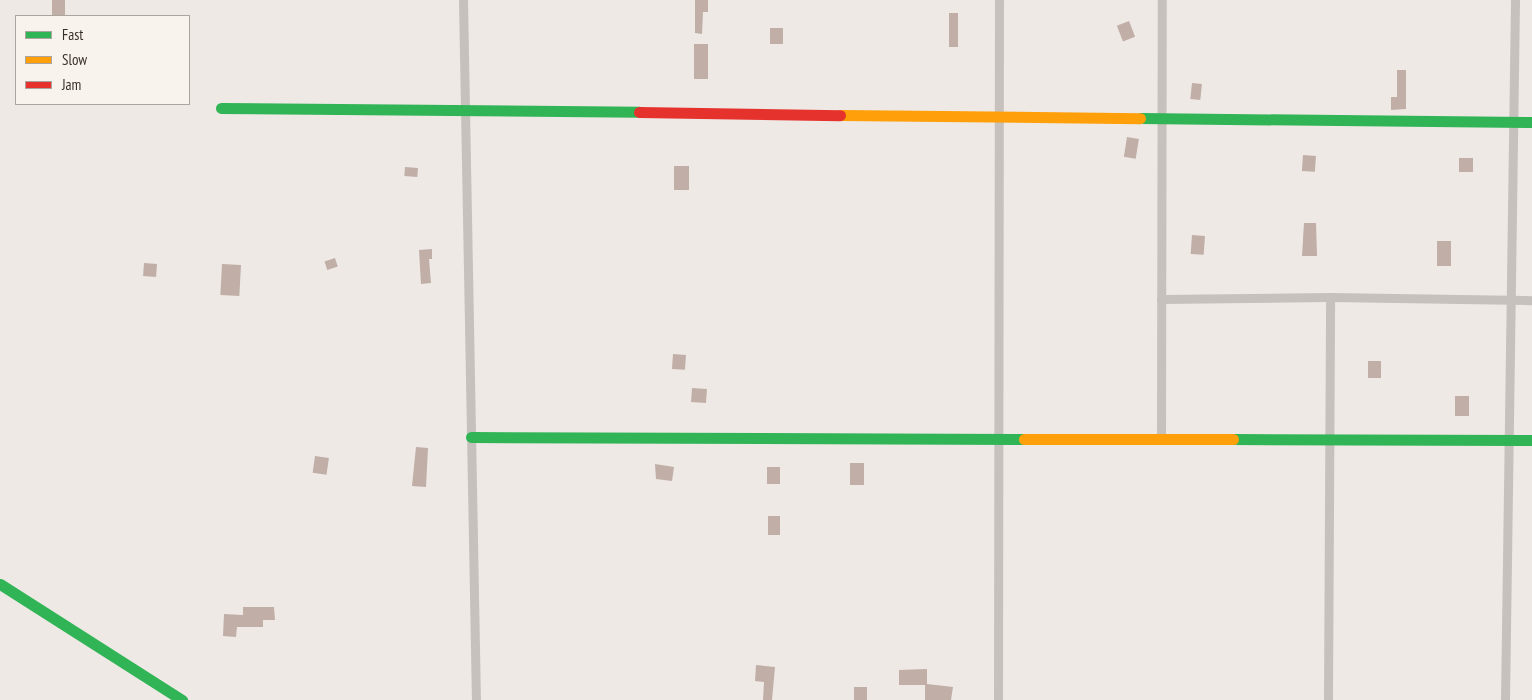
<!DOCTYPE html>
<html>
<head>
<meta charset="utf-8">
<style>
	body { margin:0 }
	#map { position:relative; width:1532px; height:700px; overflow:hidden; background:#eee9e5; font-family:"PT Sans Narrow",sans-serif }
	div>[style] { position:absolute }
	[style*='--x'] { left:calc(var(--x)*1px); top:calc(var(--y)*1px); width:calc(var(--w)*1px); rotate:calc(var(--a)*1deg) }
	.building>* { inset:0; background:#c0aea7; transform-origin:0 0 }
	.street>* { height:9px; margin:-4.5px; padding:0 4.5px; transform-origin:4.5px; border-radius:4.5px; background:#c7c1bd }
	.fast>* { height:11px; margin:-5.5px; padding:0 5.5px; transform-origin:5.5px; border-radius:5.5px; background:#30b455 }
	.slow>* { height:11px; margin:-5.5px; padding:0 5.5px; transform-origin:5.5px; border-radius:5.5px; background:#ff9f0a }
	.jam>* { height:11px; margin:-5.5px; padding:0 5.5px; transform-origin:5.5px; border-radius:5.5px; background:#e5322d }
	span { translate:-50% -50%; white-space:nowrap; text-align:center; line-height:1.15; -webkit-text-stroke:4.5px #f9f3ed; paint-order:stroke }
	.legend { position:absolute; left:15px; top:15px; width:175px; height:90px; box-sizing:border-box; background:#f9f3ed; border:1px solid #aca59f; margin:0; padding:6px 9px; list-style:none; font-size:15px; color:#382f2b }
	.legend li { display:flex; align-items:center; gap:10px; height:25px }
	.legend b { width:25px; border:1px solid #aca59f }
</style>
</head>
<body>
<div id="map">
	<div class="building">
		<div style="left:52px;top:0;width:13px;height:16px"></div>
		<div style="clip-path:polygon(695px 0,708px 0,708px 12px,703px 12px,702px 34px,695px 33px)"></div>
		<div style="left:949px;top:13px;width:9px;height:34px"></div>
		<div style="left:1129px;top:21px;width:17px;height:13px;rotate:69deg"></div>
		<div style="left:770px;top:28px;width:13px;height:16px"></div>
		<div style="left:708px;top:44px;width:35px;height:14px;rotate:90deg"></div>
		<div style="clip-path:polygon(1397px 70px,1406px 70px,1406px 109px,1391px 110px,1391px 97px,1397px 97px)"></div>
		<div style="left:1192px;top:83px;width:10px;height:16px;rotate:6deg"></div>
		<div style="left:1127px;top:137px;width:12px;height:20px;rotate:9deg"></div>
		<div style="left:1303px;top:155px;width:13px;height:16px;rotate:4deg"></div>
		<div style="left:1459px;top:158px;width:14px;height:14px"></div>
		<div style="left:674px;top:166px;width:15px;height:24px"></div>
		<div style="left:405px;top:167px;width:13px;height:9px;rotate:4deg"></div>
		<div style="clip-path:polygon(1304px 223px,1316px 223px,1317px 256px,1302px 256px)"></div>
		<div style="left:1192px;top:235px;width:13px;height:19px;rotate:4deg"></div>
		<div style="left:1437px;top:241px;width:14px;height:25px"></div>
		<div style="clip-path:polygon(432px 249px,432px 259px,429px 259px,431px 283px,421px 284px,419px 250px)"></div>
		<div style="left:335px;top:258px;width:9px;height:11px;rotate:72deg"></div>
		<div style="left:144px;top:263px;width:13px;height:13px;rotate:4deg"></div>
		<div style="left:222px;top:264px;width:19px;height:31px;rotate:3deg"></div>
		<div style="left:673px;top:354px;width:13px;height:15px;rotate:4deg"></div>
		<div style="left:1368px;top:361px;width:13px;height:17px"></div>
		<div style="left:692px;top:388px;width:15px;height:14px;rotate:4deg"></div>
		<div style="left:1455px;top:396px;width:14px;height:20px"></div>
		<div style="clip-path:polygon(416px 447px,428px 448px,426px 487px,412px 486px)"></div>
		<div style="left:315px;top:456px;width:14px;height:17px;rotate:8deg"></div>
		<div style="left:850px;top:463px;width:14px;height:22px"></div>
		<div style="clip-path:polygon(655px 464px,674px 467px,672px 481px,656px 479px)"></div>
		<div style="left:767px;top:467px;width:13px;height:17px"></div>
		<div style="left:768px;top:516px;width:12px;height:19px"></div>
		<div style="clip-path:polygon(243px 607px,274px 607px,275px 620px,263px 620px,263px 627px,237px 627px,236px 637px,223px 636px,224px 614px,243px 615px)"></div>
		<div style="clip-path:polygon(756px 665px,775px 667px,772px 700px,763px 700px,764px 682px,755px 681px)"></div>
		<div style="clip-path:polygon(927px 669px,927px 684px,953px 687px,951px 700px,925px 700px,925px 685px,899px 685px,899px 670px)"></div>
		<div style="left:854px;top:687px;width:13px;height:13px"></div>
	</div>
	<div class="street">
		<div style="--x:463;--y:0;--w:700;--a:88.94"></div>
		<div style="--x:1161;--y:299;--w:169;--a:-0.7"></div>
		<div style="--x:1330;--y:297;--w:202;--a:0.9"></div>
		<div style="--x:1161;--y:439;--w:439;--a:-89.9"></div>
		<div style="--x:998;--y:700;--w:700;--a:-89.92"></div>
		<div style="--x:1328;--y:700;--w:403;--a:-89.7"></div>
		<div style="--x:1505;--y:700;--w:700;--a:-89.18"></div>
	</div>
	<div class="fast">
		<div style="--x:221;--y:108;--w:418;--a:0.5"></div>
		<div style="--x:1140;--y:118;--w:392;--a:0.6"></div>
		<div style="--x:471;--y:437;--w:553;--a:0.21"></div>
		<div style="--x:1233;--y:439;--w:299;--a:0.2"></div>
		<div style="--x:0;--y:584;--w:216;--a:32.5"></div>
	</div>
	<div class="slow">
		<div style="--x:840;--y:115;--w:300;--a:0.6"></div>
		<div style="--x:1024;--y:439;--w:209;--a:0"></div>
	</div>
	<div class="jam">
		<div style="--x:639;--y:112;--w:201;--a:0.9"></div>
	</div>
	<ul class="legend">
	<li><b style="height:6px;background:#30b455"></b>Fast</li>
	<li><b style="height:6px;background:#ff9f0a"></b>Slow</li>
	<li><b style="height:6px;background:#e5322d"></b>Jam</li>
	</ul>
</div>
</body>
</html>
